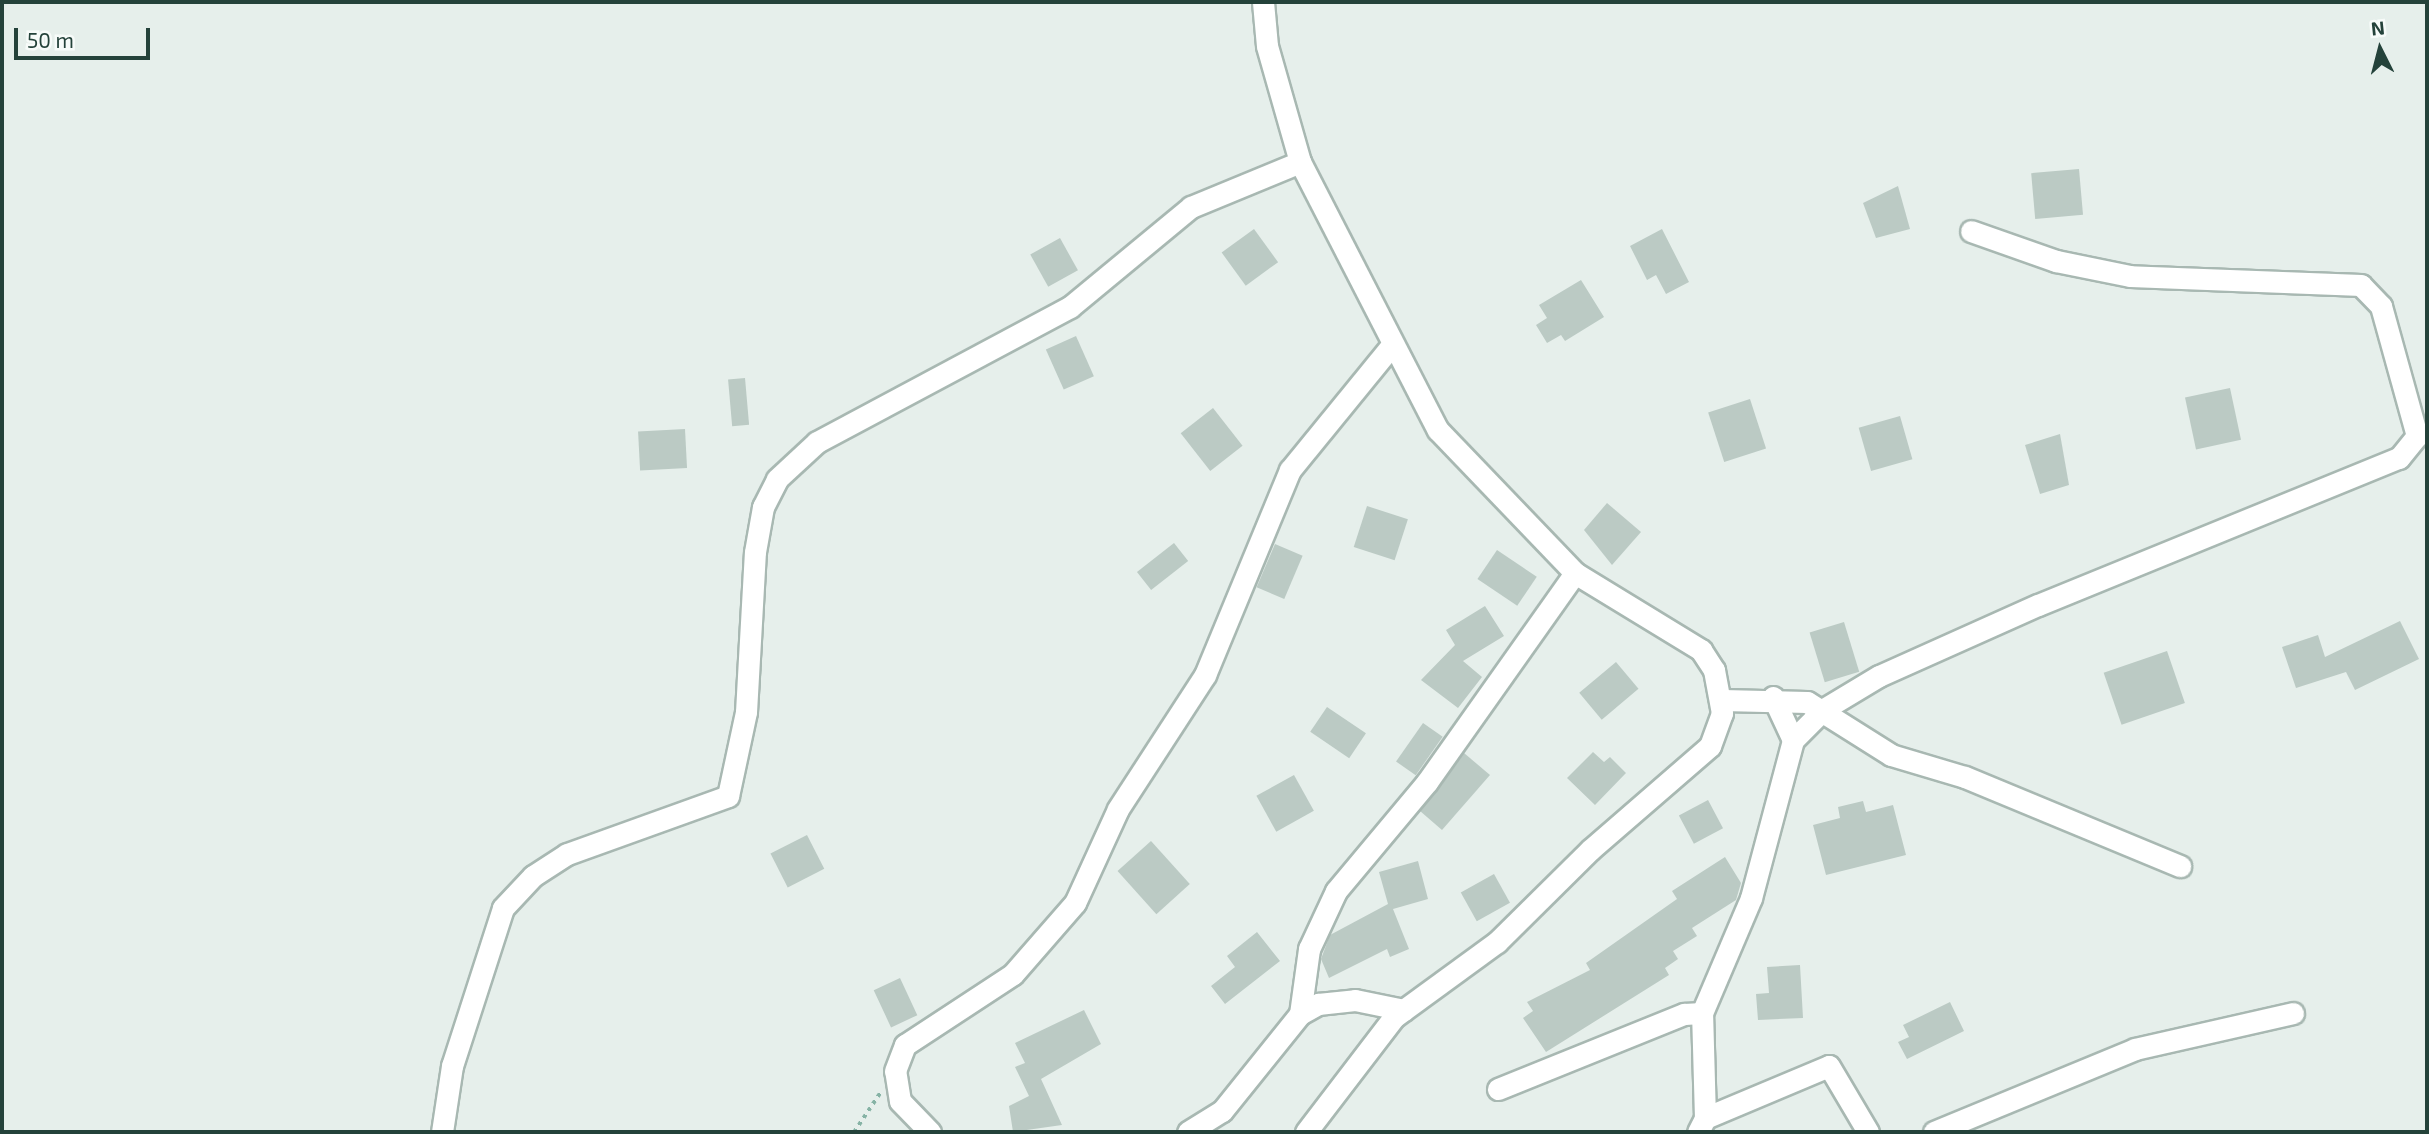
<!DOCTYPE html>
<html>
<head>
<meta charset="utf-8">
<style>
	body { margin:0 }
	#map { position:relative; width:2429px; height:1134px; overflow:hidden; background:#e6efeb; font-family:"Exo 2",sans-serif }
	div>[style] { position:absolute }
	[style*='--x'] { left:calc(var(--x)*1px); top:calc(var(--y)*1px); width:calc(var(--w)*1px); rotate:calc(var(--a)*1deg) }
	.building>* { inset:0; background:#bbcac4; transform-origin:0 0 }
	.path>* { height:3.5px; margin-top:-1.75px; transform-origin:0; background:repeating-linear-gradient(90deg,#86b3a5 0 3.5px,transparent 0 8.5px) }
	.roads { filter:drop-shadow(2px 0 #a8b8b2) drop-shadow(-2px 0 #a8b8b2) drop-shadow(0 2px #a8b8b2) drop-shadow(0 -2px #a8b8b2) }
	.minor>* { height:21px; margin:-10.5px; padding:0 10.5px; transform-origin:10.5px; border-radius:10.5px; background:#fff }
	span { translate:-50% -50%; white-space:nowrap; text-align:center; line-height:1.15; -webkit-text-stroke:5px #f7fbf9; paint-order:stroke }
	.frame { position:absolute; inset:0; border:4px solid #24423a; pointer-events:none }
	.north { position:absolute; left:2345px; top:14px; width:70px; height:70px; -webkit-text-stroke:5px #f7fbf9; paint-order:stroke; rotate:354deg; font-size:19px; font-weight:700; line-height:28px; text-align:center; color:#24423a }
	.north::after { content:''; display:block; margin:auto; width:24px; height:32px; background:#24423a; clip-path:polygon(50% 0,100% 100%,50% 72%,0 100%) }
	.scale { position:absolute; left:14px; top:28px; width:136px; height:32px; box-sizing:border-box; border:4px solid #24423a; border-top:0; padding-left:9px; font-size:21px; line-height:24px; white-space:nowrap; color:#24423a; -webkit-text-stroke:5px #f7fbf9; paint-order:stroke }
</style>
</head>
<body>
<div id="map">
	<div class="building">
		<div style="left:2079px;top:169px;width:46px;height:48px;rotate:85deg"></div>
		<div style="clip-path:polygon(1898px 186px,1910px 229px,1876px 238px,1863px 203px)"></div>
		<div style="left:1254px;top:229px;width:41px;height:40px;rotate:54deg"></div>
		<div style="clip-path:polygon(1662px 229px,1689px 282px,1666px 294px,1656px 275px,1647px 280px,1630px 246px)"></div>
		<div style="left:1060px;top:238px;width:37px;height:34px;rotate:61deg"></div>
		<div style="clip-path:polygon(1581px 280px,1604px 317px,1565px 341px,1561px 335px,1547px 343px,1536px 325px,1547px 318px,1539px 305px)"></div>
		<div style="left:1076px;top:336px;width:44px;height:33px;rotate:66deg"></div>
		<div style="left:745px;top:378px;width:47px;height:17px;rotate:85deg"></div>
		<div style="left:2230px;top:388px;width:53px;height:46px;rotate:78deg"></div>
		<div style="left:1750px;top:399px;width:52px;height:44px;rotate:72deg"></div>
		<div style="left:1213px;top:408px;width:48px;height:41px;rotate:52deg"></div>
		<div style="left:1900px;top:416px;width:45px;height:43px;rotate:74deg"></div>
		<div style="left:685px;top:429px;width:39px;height:47px;rotate:87deg"></div>
		<div style="clip-path:polygon(2060px 434px,2069px 485px,2040px 494px,2025px 445px)"></div>
		<div style="clip-path:polygon(1607px 503px,1641px 532px,1612px 565px,1584px 530px)"></div>
		<div style="left:1367px;top:506px;width:43px;height:43px;rotate:18deg"></div>
		<div style="left:1174px;top:543px;width:23px;height:47px;rotate:52deg"></div>
		<div style="left:1275px;top:544px;width:30px;height:47px;rotate:23deg"></div>
		<div style="left:1497px;top:550px;width:48px;height:35px;rotate:34deg"></div>
		<div style="clip-path:polygon(1485px 606px,1504px 636px,1463px 661px,1482px 677px,1458px 708px,1421px 680px,1455px 645px,1446px 630px)"></div>
		<div style="clip-path:polygon(2400px 621px,2419px 659px,2355px 690px,2346px 672px,2296px 688px,2282px 647px,2318px 635px,2325px 657px)"></div>
		<div style="left:1844px;top:622px;width:52px;height:36px;rotate:73deg"></div>
		<div style="left:2167px;top:651px;width:55px;height:67px;rotate:71deg"></div>
		<div style="left:1616px;top:662px;width:35px;height:48px;rotate:50deg"></div>
		<div style="left:1327px;top:707px;width:47px;height:30px;rotate:34deg"></div>
		<div style="left:1423px;top:723px;width:24px;height:47px;rotate:35deg"></div>
		<div style="clip-path:polygon(1593px 752px,1604px 762px,1610px 757px,1626px 773px,1595px 805px,1567px 778px)"></div>
		<div style="clip-path:polygon(1464px 753px,1490px 775px,1442px 830px,1420px 811px)"></div>
		<div style="left:1294px;top:775px;width:41px;height:43px;rotate:61deg"></div>
		<div style="left:1708px;top:800px;width:32px;height:33px;rotate:62deg"></div>
		<div style="clip-path:polygon(1863px 801px,1866px 812px,1893px 805px,1906px 855px,1826px 875px,1813px 825px,1840px 818px,1838px 807px)"></div>
		<div style="left:807px;top:835px;width:38px;height:41px;rotate:63deg"></div>
		<div style="left:1151px;top:841px;width:58px;height:45px;rotate:48deg"></div>
		<div style="clip-path:polygon(1725px 857px,1741px 883px,1736px 900px,1692px 928px,1697px 936px,1673px 951px,1678px 959px,1665px 968px,1669px 975px,1546px 1052px,1523px 1018px,1533px 1011px,1527px 1002px,1590px 970px,1586px 963px,1677px 899px,1672px 891px)"></div>
		<div style="clip-path:polygon(1418px 861px,1428px 899px,1393px 909px,1409px 949px,1390px 957px,1387px 949px,1329px 978px,1321px 959px,1330px 935px,1388px 904px,1379px 872px)"></div>
		<div style="left:1494px;top:874px;width:33px;height:38px;rotate:61deg"></div>
		<div style="clip-path:polygon(1257px 932px,1280px 961px,1225px 1004px,1211px 986px,1235px 967px,1227px 956px)"></div>
		<div style="clip-path:polygon(1800px 965px,1803px 1018px,1758px 1020px,1756px 994px,1769px 993px,1767px 967px)"></div>
		<div style="left:900px;top:978px;width:41px;height:29px;rotate:65deg"></div>
		<div style="clip-path:polygon(1950px 1002px,1964px 1031px,1907px 1059px,1898px 1042px,1909px 1037px,1903px 1025px)"></div>
		<div style="clip-path:polygon(1084px 1010px,1101px 1044px,1041px 1079px,1062px 1125px,1013px 1132px,1009px 1106px,1029px 1096px,1015px 1067px,1025px 1063px,1015px 1043px)"></div>
	</div>
	<div class="path">
		<div style="--x:854;--y:1132;--w:47;--a:-56.3"></div>
	</div>
	<div class="roads">
		<div class="minor">
			<div style="--x:1263;--y:2;--w:44;--a:84.8"></div>
			<div style="--x:1267;--y:46;--w:121;--a:74.1"></div>
			<div style="--x:1300;--y:162;--w:301;--a:62.8"></div>
			<div style="--x:1438;--y:430;--w:198;--a:46.2"></div>
			<div style="--x:1575;--y:573;--w:148;--a:31.4"></div>
			<div style="--x:1701;--y:650;--w:24;--a:57"></div>
			<div style="--x:1714;--y:670;--w:44;--a:79.5"></div>
			<div style="--x:1722;--y:713;--w:35;--a:110"></div>
			<div style="--x:1710;--y:746;--w:159;--a:139.1"></div>
			<div style="--x:1590;--y:850;--w:131;--a:135.3"></div>
			<div style="--x:1497;--y:942;--w:127;--a:143.9"></div>
			<div style="--x:1394;--y:1017;--w:145;--a:127.4"></div>
			<div style="--x:1773;--y:697;--w:47;--a:65.1"></div>
			<div style="--x:1722;--y:700;--w:85;--a:1.3"></div>
			<div style="--x:1807;--y:702;--w:99;--a:32.2"></div>
			<div style="--x:1891;--y:755;--w:77;--a:16.6"></div>
			<div style="--x:1965;--y:777;--w:233;--a:22.5"></div>
			<div style="--x:1300;--y:1014;--w:66;--a:-82.1"></div>
			<div style="--x:1309;--y:949;--w:64;--a:-65"></div>
			<div style="--x:1336;--y:891;--w:142;--a:-50.1"></div>
			<div style="--x:1427;--y:782;--w:256;--a:-54.7"></div>
			<div style="--x:1498;--y:1089;--w:201;--a:-22"></div>
			<div style="--x:1684;--y:1014;--w:18;--a:-3"></div>
			<div style="--x:1705;--y:1118;--w:134;--a:-22.8"></div>
			<div style="--x:1829;--y:1066;--w:77;--a:59.4"></div>
			<div style="--x:442;--y:1132;--w:67;--a:-81.4"></div>
			<div style="--x:452;--y:1066;--w:166;--a:-72.1"></div>
			<div style="--x:503;--y:908;--w:44;--a:-46.8"></div>
			<div style="--x:533;--y:876;--w:40;--a:-32.9"></div>
			<div style="--x:567;--y:854;--w:171;--a:-19.8"></div>
			<div style="--x:728;--y:796;--w:86;--a:-77.9"></div>
			<div style="--x:746;--y:712;--w:160;--a:-86.8"></div>
			<div style="--x:755;--y:552;--w:46;--a:-79.9"></div>
			<div style="--x:763;--y:507;--w:31;--a:-63"></div>
			<div style="--x:777;--y:479;--w:54;--a:-42.8"></div>
			<div style="--x:817;--y:442;--w:287;--a:-28.1"></div>
			<div style="--x:1070;--y:307;--w:157;--a:-39.6"></div>
			<div style="--x:1191;--y:207;--w:118;--a:-22.4"></div>
			<div style="--x:930;--y:1132;--w:43;--a:-134.1"></div>
			<div style="--x:900;--y:1101;--w:30;--a:-99"></div>
			<div style="--x:895;--y:1071;--w:28;--a:-69"></div>
			<div style="--x:905;--y:1045;--w:129;--a:-33.3"></div>
			<div style="--x:1013;--y:974;--w:94;--a:-48.9"></div>
			<div style="--x:1075;--y:903;--w:103;--a:-65.4"></div>
			<div style="--x:1118;--y:809;--w:160;--a:-57"></div>
			<div style="--x:1205;--y:675;--w:222;--a:-67.5"></div>
			<div style="--x:1290;--y:470;--w:160;--a:-50.8"></div>
			<div style="--x:1188;--y:1132;--w:40;--a:-32"></div>
			<div style="--x:1222;--y:1111;--w:124;--a:-51.2"></div>
			<div style="--x:1300;--y:1014;--w:21;--a:-29"></div>
			<div style="--x:1318;--y:1004;--w:37;--a:-6"></div>
			<div style="--x:1355;--y:1000;--w:50;--a:11.5"></div>
			<div style="--x:1698;--y:1132;--w:16;--a:-63"></div>
			<div style="--x:1705;--y:1118;--w:105;--a:-91.6"></div>
			<div style="--x:1702;--y:1013;--w:125;--a:-66.9"></div>
			<div style="--x:1751;--y:898;--w:163;--a:-75.1"></div>
			<div style="--x:1793;--y:740;--w:44;--a:-45"></div>
			<div style="--x:1824;--y:709;--w:64;--a:-31"></div>
			<div style="--x:1879;--y:676;--w:174;--a:-24.1"></div>
			<div style="--x:2038;--y:605;--w:390;--a:-22.2"></div>
			<div style="--x:2399;--y:458;--w:28;--a:-51"></div>
			<div style="--x:2417;--y:436;--w:135;--a:-105.5"></div>
			<div style="--x:2381;--y:306;--w:29;--a:-134"></div>
			<div style="--x:2361;--y:285;--w:231;--a:-177.8"></div>
			<div style="--x:2130;--y:276;--w:76;--a:-168.5"></div>
			<div style="--x:2056;--y:261;--w:90;--a:-160.6"></div>
			<div style="--x:1934;--y:1132;--w:217;--a:-22.4"></div>
			<div style="--x:2135;--y:1049;--w:162;--a:-12.8"></div>
		</div>
	</div>
	<div class="frame"></div>
	<div class="north">N</div>
	<div class="scale">50 m</div>
</div>
</body>
</html>
